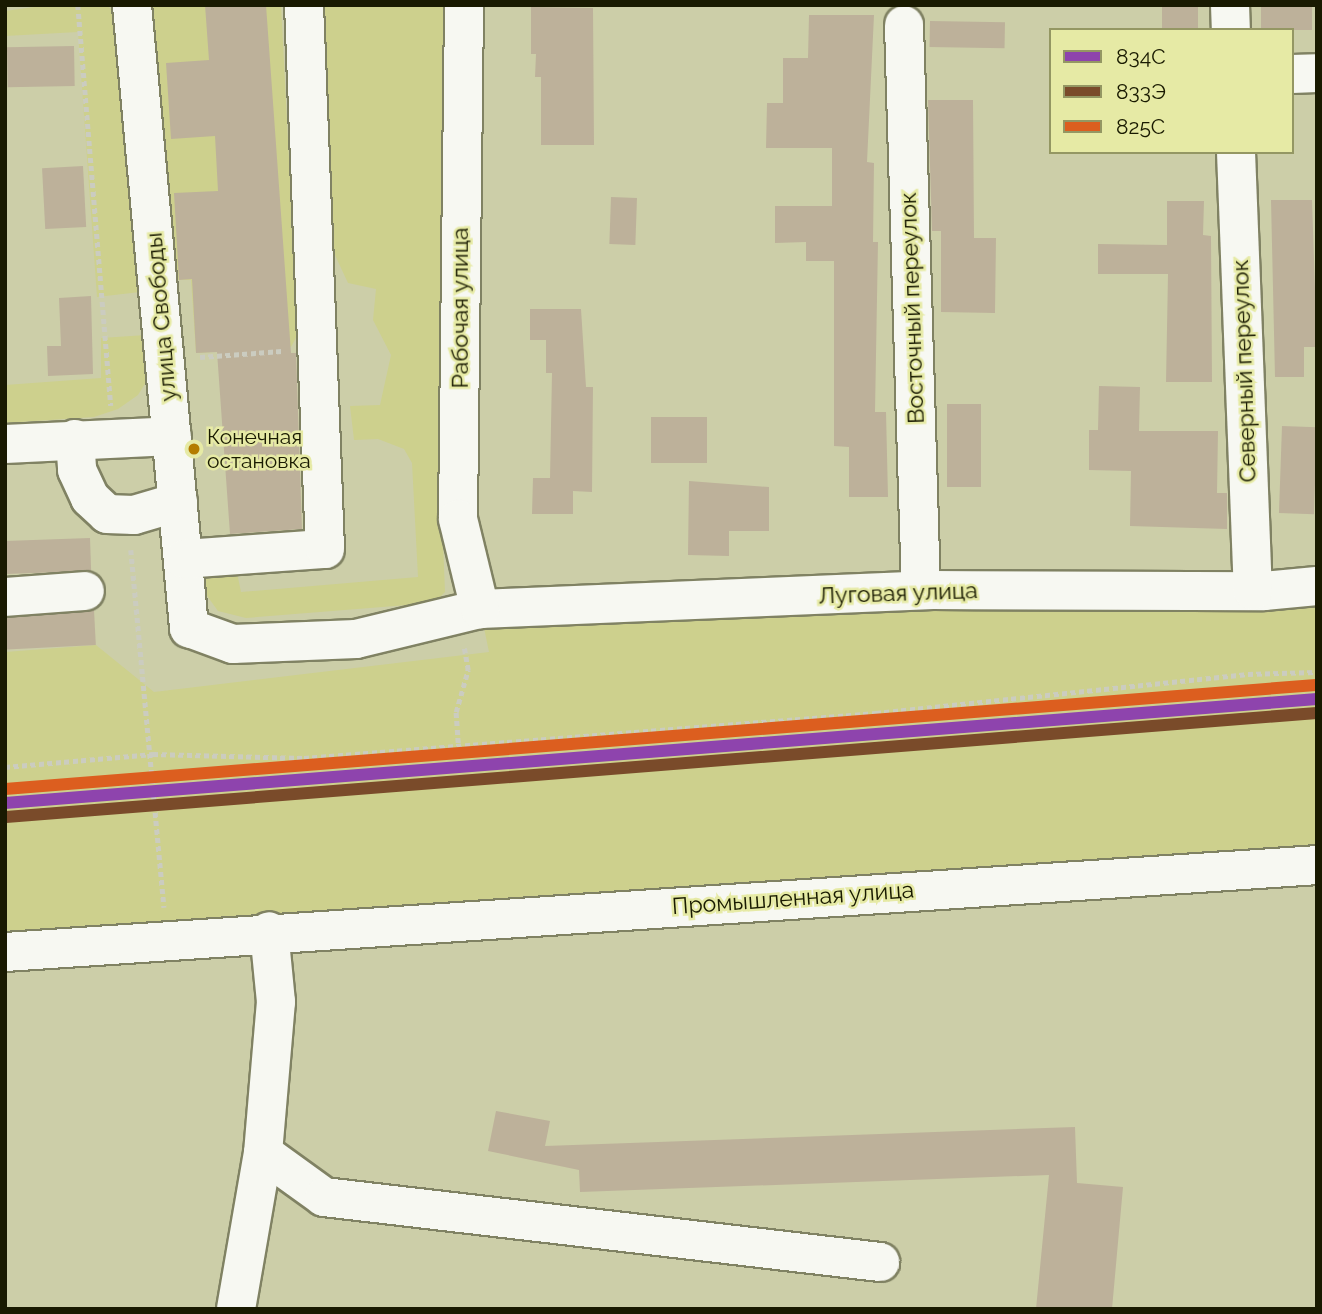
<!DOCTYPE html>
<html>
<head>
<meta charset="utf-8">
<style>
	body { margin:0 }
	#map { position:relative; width:1322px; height:1314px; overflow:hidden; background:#cccea8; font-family:Raleway,sans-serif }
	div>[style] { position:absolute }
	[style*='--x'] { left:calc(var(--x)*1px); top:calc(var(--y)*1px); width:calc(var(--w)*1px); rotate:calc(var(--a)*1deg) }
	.green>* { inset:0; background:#cdd08d }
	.building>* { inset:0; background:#bdb19a; transform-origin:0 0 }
	.path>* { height:4.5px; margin-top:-2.25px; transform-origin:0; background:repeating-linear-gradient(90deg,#cbccc0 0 5px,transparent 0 8.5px) }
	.roads { filter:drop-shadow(2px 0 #808263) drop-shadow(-2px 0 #808263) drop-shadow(0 2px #808263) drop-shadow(0 -2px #808263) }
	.minor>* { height:38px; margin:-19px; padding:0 19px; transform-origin:19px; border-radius:19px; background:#f7f8f2 }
	.rail-1>* { height:12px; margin:-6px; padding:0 6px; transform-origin:6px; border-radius:6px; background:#8e44ad }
	.rail-2>* { height:12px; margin:-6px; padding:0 6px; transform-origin:6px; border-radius:6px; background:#7a4b2a }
	.rail-3>* { height:12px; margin:-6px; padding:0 6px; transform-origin:6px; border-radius:6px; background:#dc5e1f }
	.dots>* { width:19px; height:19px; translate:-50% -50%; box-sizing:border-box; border:4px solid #e6eaa5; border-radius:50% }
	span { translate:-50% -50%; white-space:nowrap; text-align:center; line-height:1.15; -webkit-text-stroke:5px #e6eaa5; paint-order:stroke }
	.bus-label { font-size:21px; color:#191a01 }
	.left { translate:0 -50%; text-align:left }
	.street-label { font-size:23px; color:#191a01 }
	.frame { position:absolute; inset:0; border:7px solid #191a01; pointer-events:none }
	.legend { position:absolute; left:1049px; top:28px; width:245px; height:126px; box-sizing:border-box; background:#e6eaa5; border:2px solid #949763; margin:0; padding:9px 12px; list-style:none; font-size:21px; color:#191a01 }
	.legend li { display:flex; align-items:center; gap:14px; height:35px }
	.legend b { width:35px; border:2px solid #949763 }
</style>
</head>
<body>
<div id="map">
	<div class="green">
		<div style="clip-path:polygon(49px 5px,106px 5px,114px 11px,140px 292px,97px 297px,78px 32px,5px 36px,5px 11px)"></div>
		<div style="clip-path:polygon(151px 5px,281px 5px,298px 334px,291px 347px,196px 353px,191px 280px,177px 280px,167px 239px)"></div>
		<div style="clip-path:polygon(324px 5px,464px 5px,442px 518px,445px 592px,437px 600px,420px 604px,246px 618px,218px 611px,205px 593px,202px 577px,235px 563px,241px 592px,418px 577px,412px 463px,404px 449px,378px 439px,354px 440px,350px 406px,380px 405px,391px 355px,373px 320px,376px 289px,348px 283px,334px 253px)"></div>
		<div style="clip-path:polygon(146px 335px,148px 379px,138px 395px,118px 409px,94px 417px,5px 423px,5px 385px,101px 378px,101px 338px)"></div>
		<div style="clip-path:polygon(1317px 600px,1317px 852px,5px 936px,5px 652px,96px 645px,154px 692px,489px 652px,483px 623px,916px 605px)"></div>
	</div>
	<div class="building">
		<div style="clip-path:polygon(205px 5px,266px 5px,291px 353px,296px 353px,302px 529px,230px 534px,217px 352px,196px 353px,192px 279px,179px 280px,174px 193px,218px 191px,215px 136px,171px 139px,166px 63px,209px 60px)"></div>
		<div style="left:1162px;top:5px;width:36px;height:25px"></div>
		<div style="left:1261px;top:5px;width:51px;height:25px"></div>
		<div style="clip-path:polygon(531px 7px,593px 8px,594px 145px,541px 145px,541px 77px,535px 77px,536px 54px,531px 54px)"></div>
		<div style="clip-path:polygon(809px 15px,874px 15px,867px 162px,874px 163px,873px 242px,878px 242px,875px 412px,886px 412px,888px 497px,849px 497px,849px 447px,834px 446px,834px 261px,806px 261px,806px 242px,775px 243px,775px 206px,832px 206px,832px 148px,766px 148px,767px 103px,783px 103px,783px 58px,808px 58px)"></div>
		<div style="left:930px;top:21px;width:75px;height:26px;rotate:1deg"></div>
		<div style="left:74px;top:46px;width:40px;height:67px;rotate:89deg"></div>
		<div style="clip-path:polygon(928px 100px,973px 100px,974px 238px,996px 238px,995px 313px,941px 312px,941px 231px,932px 231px)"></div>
		<div style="left:83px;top:166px;width:61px;height:41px;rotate:87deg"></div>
		<div style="left:611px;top:197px;width:26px;height:47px;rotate:2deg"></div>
		<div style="clip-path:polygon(1271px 200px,1312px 200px,1317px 347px,1304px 347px,1304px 377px,1275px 377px)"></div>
		<div style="clip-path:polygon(1167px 201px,1204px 201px,1203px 235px,1211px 236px,1212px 382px,1166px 382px,1168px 274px,1098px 274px,1098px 244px,1167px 245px)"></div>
		<div style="clip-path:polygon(91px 296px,93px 374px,48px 376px,47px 346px,61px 346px,59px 298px)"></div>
		<div style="clip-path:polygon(530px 309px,581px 309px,586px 387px,593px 387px,592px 492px,573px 491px,573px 514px,532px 514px,533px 478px,550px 478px,552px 373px,546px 373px,546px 340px,530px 340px)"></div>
		<div style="clip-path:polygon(1099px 386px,1140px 387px,1139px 431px,1218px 431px,1217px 493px,1227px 493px,1227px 529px,1130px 526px,1131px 471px,1089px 470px,1089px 430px,1098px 430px)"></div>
		<div style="left:947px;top:404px;width:34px;height:83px"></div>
		<div style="left:651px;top:417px;width:56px;height:46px"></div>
		<div style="left:1282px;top:426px;width:35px;height:87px;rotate:2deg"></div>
		<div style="clip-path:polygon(689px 481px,769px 487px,769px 531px,729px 531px,729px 556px,688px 555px)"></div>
		<div style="left:90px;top:538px;width:33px;height:85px;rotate:88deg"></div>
		<div style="left:94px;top:610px;width:35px;height:89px;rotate:87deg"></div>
		<div style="clip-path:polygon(496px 1111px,550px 1121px,545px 1146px,1075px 1127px,1077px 1183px,1123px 1187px,1112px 1309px,1036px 1309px,1049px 1175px,580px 1192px,579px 1170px,488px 1151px)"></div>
	</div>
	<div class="path">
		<div style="--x:78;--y:5;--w:402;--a:85.3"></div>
		<div style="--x:200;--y:357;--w:82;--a:-4.2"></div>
		<div style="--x:131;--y:550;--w:359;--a:84.7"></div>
		<div style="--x:458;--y:743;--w:31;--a:-94"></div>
		<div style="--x:456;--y:712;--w:44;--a:-74.1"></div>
		<div style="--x:468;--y:670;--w:22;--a:-100"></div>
		<div style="--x:5;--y:767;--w:149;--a:-5"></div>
		<div style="--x:153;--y:754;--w:151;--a:1.5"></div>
		<div style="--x:304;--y:758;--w:574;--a:-4.5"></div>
		<div style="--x:876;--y:713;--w:374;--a:-6"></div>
		<div style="--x:1248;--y:674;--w:69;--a:-1.7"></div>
	</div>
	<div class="roads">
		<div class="minor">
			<div style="--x:132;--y:5;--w:626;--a:84.77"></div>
			<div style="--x:189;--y:628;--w:47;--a:20"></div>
			<div style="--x:233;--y:644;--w:123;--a:-2.3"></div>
			<div style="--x:356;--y:639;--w:128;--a:-13.6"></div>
			<div style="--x:480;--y:609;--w:453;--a:-2.4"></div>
			<div style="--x:933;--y:590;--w:331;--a:0.2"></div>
			<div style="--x:1264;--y:591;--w:53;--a:-5.4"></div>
			<div style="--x:464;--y:5;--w:514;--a:90.67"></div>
			<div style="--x:458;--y:519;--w:93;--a:76.3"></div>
			<div style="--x:1230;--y:5;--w:25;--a:88"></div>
			<div style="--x:904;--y:25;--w:565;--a:88.28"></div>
			<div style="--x:1292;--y:74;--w:25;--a:-2"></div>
			<div style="--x:1236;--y:152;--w:439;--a:87.8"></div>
			<div style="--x:75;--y:439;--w:31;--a:86"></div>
			<div style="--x:77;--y:470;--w:31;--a:65"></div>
			<div style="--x:90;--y:498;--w:23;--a:43"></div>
			<div style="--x:107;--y:514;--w:27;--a:2"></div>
			<div style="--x:134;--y:515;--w:46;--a:-16.5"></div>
			<div style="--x:5;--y:444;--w:167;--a:-2.7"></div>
			<div style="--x:184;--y:559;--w:141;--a:-4.1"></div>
			<div style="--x:325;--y:549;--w:544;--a:-92.21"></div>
			<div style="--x:5;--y:597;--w:80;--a:-4.3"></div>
			<div style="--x:5;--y:952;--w:1315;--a:-3.79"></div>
			<div style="--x:263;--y:1153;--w:75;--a:35.8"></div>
			<div style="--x:324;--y:1197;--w:560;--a:6.67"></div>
			<div style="--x:236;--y:1309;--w:158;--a:-80.2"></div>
			<div style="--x:263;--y:1153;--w:152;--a:-85.1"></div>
			<div style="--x:276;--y:1002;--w:71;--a:-95.6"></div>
		</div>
	</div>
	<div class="rail-1">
		<div style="--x:5;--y:803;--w:1316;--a:-4.53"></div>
	</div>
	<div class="rail-2">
		<div style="--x:6;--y:817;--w:1315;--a:-4.54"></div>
	</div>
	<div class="rail-3">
		<div style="--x:5;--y:789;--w:1315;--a:-4.54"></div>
	</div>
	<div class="dots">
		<div style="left:194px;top:449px;background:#b47c00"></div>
	</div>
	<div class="bus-label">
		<span class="left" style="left:207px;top:449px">Конечная<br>остановка</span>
	</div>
	<div class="street-label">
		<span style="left:460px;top:308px;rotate:-90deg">Рабочая улица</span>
		<span style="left:912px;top:308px;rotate:-92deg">Восточный переулок</span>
		<span style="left:161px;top:317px;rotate:-95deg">улица Свободы</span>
		<span style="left:1244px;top:371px;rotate:-92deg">Северный переулок</span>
		<span style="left:898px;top:593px;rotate:-2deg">Луговая улица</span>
		<span style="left:793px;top:898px;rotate:-4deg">Промышленная улица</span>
	</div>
	<div class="frame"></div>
	<ul class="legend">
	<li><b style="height:9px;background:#8e44ad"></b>834С</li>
	<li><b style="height:9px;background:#7a4b2a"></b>833Э</li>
	<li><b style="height:9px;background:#dc5e1f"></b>825С</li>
	</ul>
</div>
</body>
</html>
